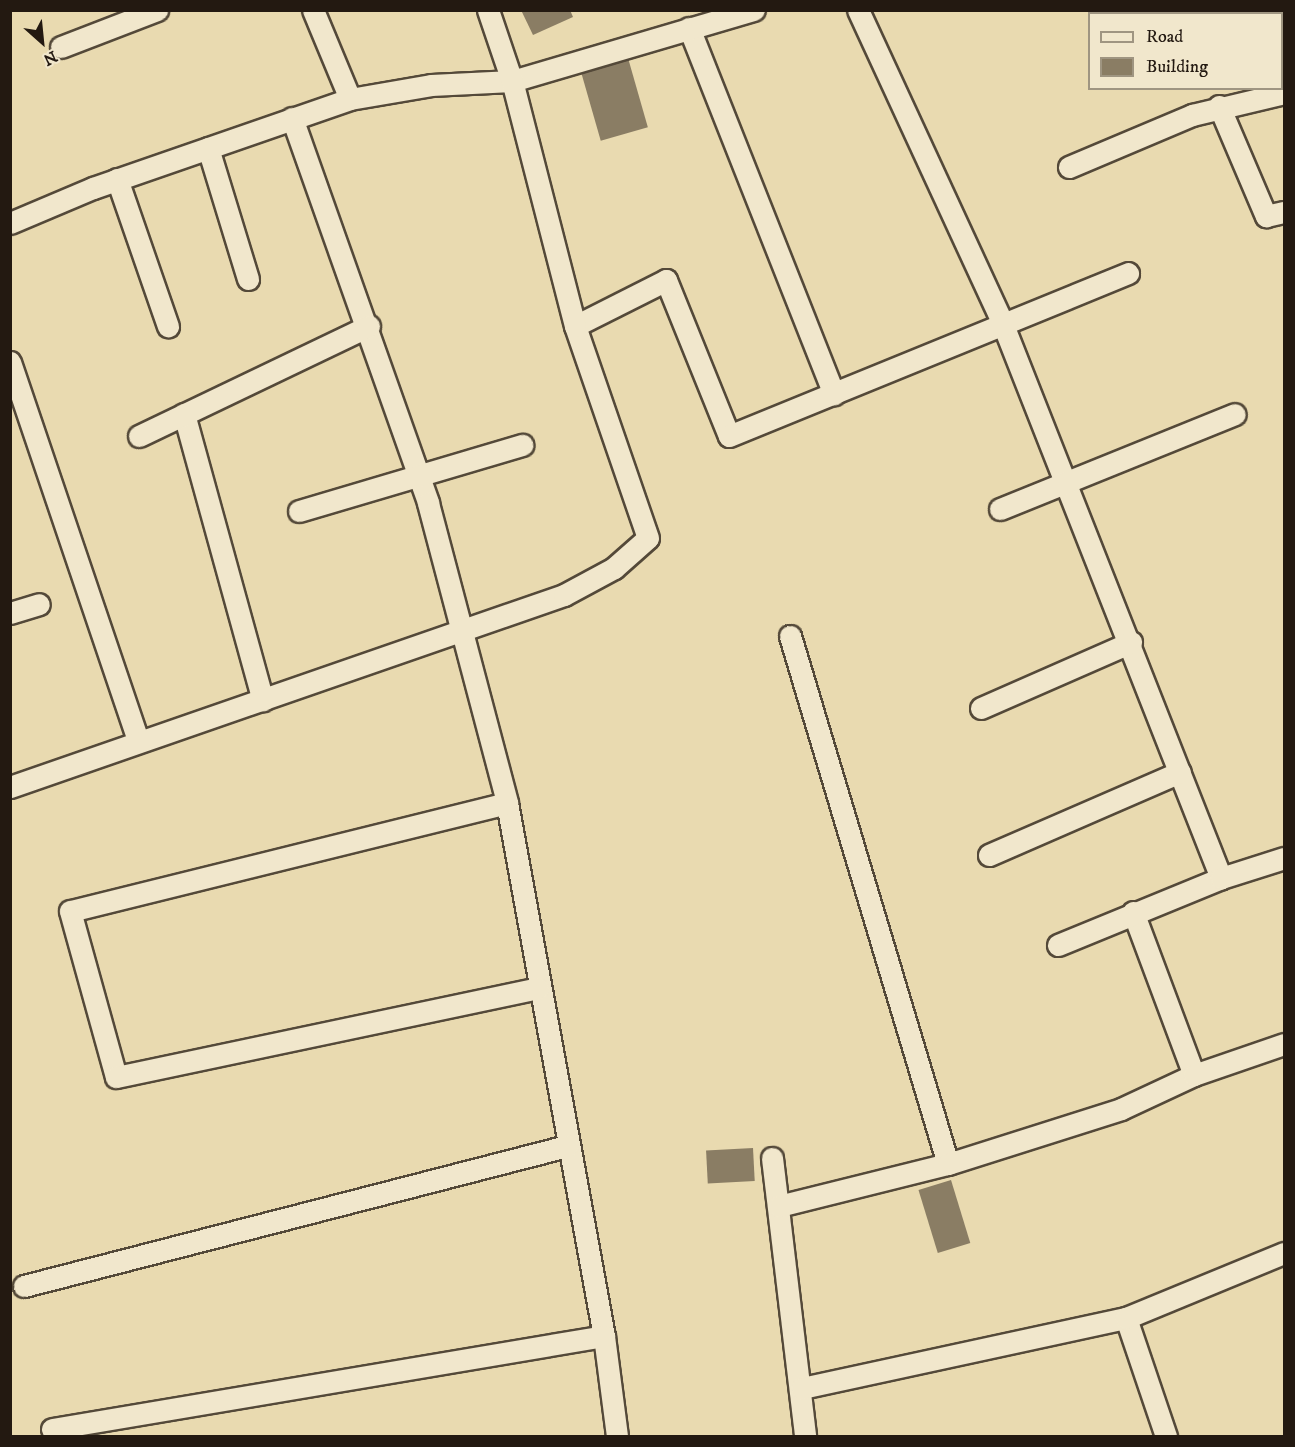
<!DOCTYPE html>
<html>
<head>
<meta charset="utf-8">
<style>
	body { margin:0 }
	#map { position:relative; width:1295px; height:1447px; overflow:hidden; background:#e9dab0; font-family:"IM FELL DW Pica",serif }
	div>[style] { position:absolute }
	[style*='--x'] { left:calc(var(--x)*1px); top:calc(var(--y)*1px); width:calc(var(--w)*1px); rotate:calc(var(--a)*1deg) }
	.building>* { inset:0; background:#8a7d64; transform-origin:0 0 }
	.roads { filter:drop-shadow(2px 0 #544939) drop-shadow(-2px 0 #544939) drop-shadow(0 2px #544939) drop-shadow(0 -2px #544939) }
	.minor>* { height:21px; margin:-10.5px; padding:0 10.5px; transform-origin:10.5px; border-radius:10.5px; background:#f1e7cc }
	span { translate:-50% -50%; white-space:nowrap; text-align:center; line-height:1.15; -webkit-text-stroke:6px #f1e7cc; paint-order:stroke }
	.frame { position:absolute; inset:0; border:12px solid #231911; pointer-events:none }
	.legend { position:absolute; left:1088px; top:12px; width:195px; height:78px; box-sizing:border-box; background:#f1e7cc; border:2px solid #9f9581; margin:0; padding:8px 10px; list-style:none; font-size:18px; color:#231911 }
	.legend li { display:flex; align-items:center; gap:12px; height:30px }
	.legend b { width:30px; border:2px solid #9f9581 }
	.north { position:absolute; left:12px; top:12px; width:60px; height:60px; -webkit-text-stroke:4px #f1e7cc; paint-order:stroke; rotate:153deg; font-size:16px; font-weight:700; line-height:24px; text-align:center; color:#231911 }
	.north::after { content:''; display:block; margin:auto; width:21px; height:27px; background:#231911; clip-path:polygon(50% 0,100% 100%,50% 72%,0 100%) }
</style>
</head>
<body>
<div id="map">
	<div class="building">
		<div style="clip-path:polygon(521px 10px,570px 10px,573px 17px,533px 35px)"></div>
		<div style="left:628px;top:58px;width:72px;height:49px;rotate:74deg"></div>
		<div style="left:753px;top:1148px;width:33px;height:47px;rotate:87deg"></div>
		<div style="left:951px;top:1180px;width:66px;height:34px;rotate:73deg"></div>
	</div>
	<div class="roads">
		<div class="minor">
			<div style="--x:313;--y:10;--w:96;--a:67.4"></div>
			<div style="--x:858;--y:10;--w:344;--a:65.2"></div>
			<div style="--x:1002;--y:322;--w:598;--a:68.5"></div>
			<div style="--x:689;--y:28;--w:394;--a:68.4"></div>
			<div style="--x:61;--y:47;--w:103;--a:-21.1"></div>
			<div style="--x:1219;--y:106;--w:120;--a:66.9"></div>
			<div style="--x:1266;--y:216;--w:18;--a:-13"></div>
			<div style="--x:292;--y:118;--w:408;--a:70.5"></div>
			<div style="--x:428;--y:503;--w:310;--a:75.2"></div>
			<div style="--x:507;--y:803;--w:542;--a:79.69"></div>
			<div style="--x:604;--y:1336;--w:101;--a:82.6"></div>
			<div style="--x:208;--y:148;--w:137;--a:73"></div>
			<div style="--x:1069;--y:167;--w:134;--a:-22.9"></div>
			<div style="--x:1192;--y:115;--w:95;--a:-13.4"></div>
			<div style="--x:117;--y:179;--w:156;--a:70.9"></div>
			<div style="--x:10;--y:223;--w:90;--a:-22.9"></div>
			<div style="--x:93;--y:188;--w:272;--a:-19.1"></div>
			<div style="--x:350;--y:99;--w:82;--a:-9.8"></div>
			<div style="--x:431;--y:85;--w:81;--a:-2.8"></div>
			<div style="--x:512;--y:81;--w:252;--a:-16.4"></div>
			<div style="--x:575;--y:326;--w:102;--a:-26.8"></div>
			<div style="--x:666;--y:280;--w:168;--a:68"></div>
			<div style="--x:729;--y:436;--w:431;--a:-22.2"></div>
			<div style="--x:10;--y:362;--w:400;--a:71.3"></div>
			<div style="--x:184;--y:414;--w:297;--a:74.6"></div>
			<div style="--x:139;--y:436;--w:255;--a:-25.6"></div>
			<div style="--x:1000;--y:509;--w:253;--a:-22"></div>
			<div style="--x:299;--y:511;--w:233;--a:-16.5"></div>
			<div style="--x:10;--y:613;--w:30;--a:-17"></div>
			<div style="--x:790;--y:636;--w:551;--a:73.34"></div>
			<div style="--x:981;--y:708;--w:164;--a:-23.7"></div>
			<div style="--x:10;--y:787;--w:586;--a:-19.11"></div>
			<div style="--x:564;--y:595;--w:57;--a:-28.4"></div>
			<div style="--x:614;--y:568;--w:45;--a:-41.4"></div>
			<div style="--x:648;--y:538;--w:224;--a:-109"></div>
			<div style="--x:575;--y:326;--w:253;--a:-104.4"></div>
			<div style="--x:512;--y:81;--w:75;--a:-108.7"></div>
			<div style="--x:507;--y:803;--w:450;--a:166.1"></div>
			<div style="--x:70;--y:911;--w:172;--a:74.5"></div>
			<div style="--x:116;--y:1077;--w:431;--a:-11.9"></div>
			<div style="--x:989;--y:855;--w:208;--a:-23.5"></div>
			<div style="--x:1133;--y:912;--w:174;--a:69.5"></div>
			<div style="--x:1058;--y:945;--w:176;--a:-22.3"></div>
			<div style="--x:1221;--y:878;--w:66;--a:-17.6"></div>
			<div style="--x:772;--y:1158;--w:280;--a:83.2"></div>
			<div style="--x:779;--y:1206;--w:174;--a:-14"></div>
			<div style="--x:948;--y:1164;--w:182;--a:-17.6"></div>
			<div style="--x:1121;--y:1109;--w:81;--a:-25"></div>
			<div style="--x:1194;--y:1075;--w:95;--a:-19"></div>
			<div style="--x:24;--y:1286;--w:561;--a:-14.46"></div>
			<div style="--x:1126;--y:1318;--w:125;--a:71.3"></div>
			<div style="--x:802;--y:1388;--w:331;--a:-12.2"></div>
			<div style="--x:1126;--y:1318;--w:171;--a:-22.4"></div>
			<div style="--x:52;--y:1429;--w:560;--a:-9.56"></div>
		</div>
	</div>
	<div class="frame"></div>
	<ul class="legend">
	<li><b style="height:8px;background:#f1e7cc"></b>Road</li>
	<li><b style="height:16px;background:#8a7d64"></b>Building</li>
	</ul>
	<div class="north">N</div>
</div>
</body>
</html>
